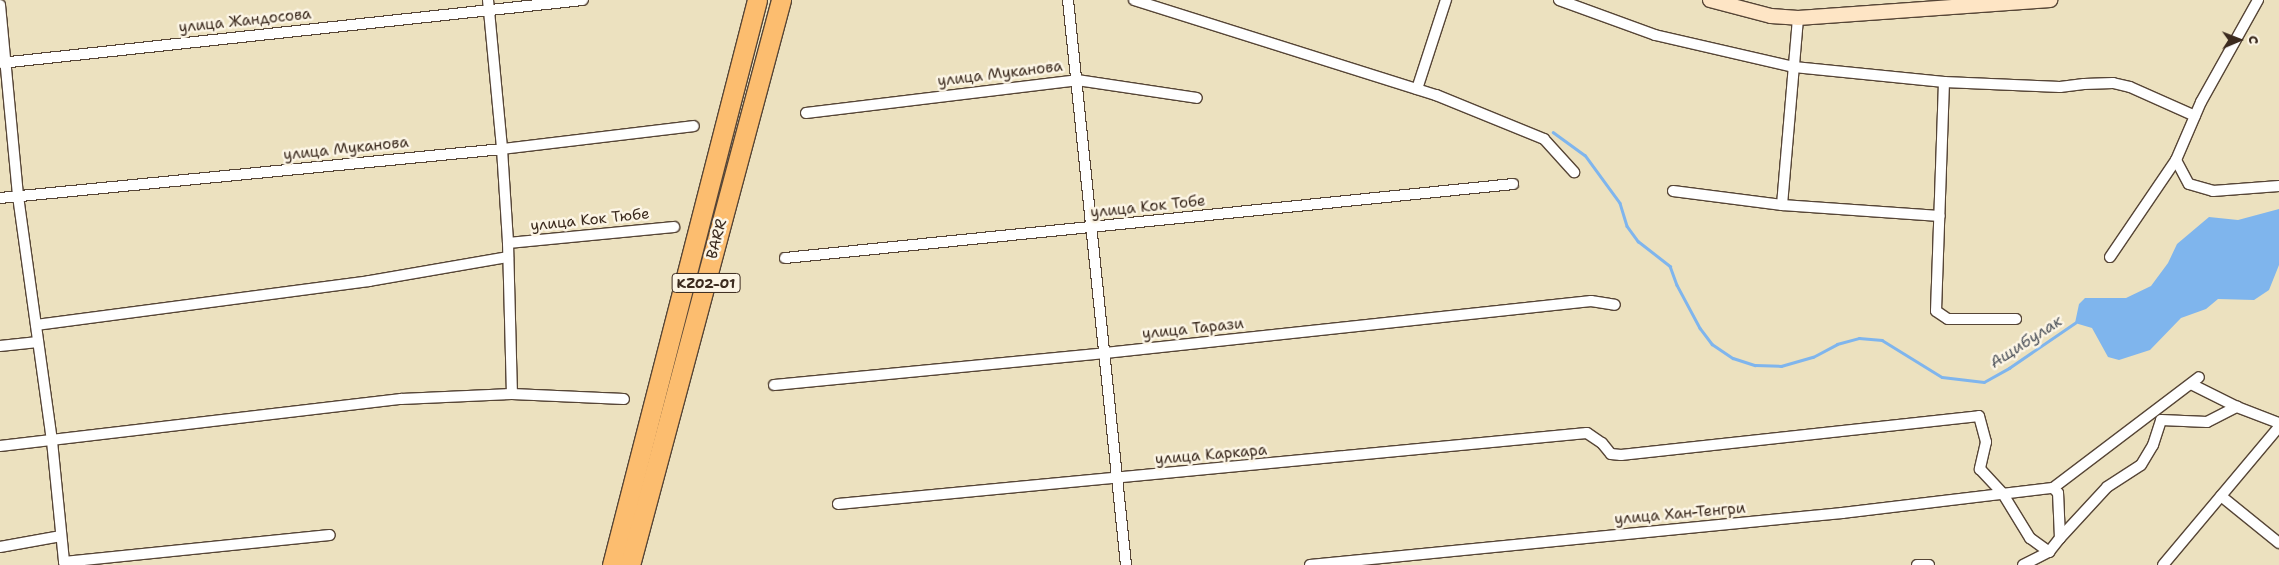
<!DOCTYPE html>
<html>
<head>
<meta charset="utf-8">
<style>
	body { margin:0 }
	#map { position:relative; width:2279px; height:565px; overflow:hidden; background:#ece1bf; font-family:"Shantell Sans",sans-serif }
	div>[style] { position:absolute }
	.water>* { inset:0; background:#7fb5ed }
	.stream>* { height:2.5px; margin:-1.25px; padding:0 1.25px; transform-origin:1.25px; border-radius:1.25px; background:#7fb5ed }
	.roads { filter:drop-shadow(1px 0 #564536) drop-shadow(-1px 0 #564536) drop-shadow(0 1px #564536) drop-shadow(0 -1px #564536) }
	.street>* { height:10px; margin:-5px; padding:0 5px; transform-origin:5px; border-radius:5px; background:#fff }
	.secondary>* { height:14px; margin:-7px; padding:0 7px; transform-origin:7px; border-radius:7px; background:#fee5c5 }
	.highway>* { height:19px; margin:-9.5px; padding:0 9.5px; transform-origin:9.5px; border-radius:9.5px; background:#fcbd6f }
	span { translate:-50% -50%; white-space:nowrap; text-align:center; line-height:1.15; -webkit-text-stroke:5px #fcf5e5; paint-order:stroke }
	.shield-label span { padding:1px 4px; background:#fcf5e5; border:1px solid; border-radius:4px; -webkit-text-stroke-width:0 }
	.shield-label { font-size:14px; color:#3b2a1e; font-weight:700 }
	.street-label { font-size:15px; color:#3b2a1e }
	.water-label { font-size:16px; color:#4f545c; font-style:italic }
	.north { position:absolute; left:2214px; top:15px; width:50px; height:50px; -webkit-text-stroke:4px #fcf5e5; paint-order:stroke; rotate:89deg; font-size:14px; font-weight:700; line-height:20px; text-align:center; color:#3b2a1e }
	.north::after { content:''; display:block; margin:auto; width:18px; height:22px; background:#3b2a1e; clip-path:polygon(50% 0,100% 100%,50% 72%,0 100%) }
</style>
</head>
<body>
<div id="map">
	<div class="water">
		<i style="clip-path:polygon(2279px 209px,2279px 265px,2269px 290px,2254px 300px,2218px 299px,2206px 309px,2181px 318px,2150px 350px,2119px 360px,2108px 357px,2092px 328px,2075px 323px,2079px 304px,2085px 298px,2126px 298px,2151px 286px,2168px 263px,2177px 244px,2209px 217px,2238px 220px)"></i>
	</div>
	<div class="stream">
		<i style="left:1553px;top:132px;width:39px;rotate:36deg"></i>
		<i style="left:1585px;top:155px;width:59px;rotate:53.9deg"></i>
		<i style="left:1620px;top:203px;width:24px;rotate:73deg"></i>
		<i style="left:1627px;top:226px;width:19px;rotate:54deg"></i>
		<i style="left:1638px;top:241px;width:41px;rotate:38deg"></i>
		<i style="left:1670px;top:266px;width:20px;rotate:70deg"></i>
		<i style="left:1677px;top:285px;width:49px;rotate:61.9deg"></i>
		<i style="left:1700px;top:328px;width:20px;rotate:53deg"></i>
		<i style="left:1712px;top:344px;width:25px;rotate:34deg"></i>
		<i style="left:1733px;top:358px;width:23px;rotate:18deg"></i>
		<i style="left:1755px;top:365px;width:26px;rotate:2deg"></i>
		<i style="left:1781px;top:366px;width:33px;rotate:-16deg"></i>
		<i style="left:1813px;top:357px;width:27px;rotate:-28deg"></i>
		<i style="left:1837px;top:344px;width:23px;rotate:-15deg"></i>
		<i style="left:1859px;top:338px;width:23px;rotate:5deg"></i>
		<i style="left:1882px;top:340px;width:70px;rotate:31.7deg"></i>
		<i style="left:1942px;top:377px;width:42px;rotate:6.8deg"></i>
		<i style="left:1984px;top:382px;width:29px;rotate:-29deg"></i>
		<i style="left:2009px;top:368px;width:80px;rotate:-34.3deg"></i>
	</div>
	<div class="roads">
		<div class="street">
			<i style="left:488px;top:0;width:150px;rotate:84.6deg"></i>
			<i style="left:502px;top:149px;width:94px;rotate:86.3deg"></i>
			<i style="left:508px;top:243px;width:151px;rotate:88.5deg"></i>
			<i style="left:1068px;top:0;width:568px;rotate:84.14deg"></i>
			<i style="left:1134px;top:0;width:317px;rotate:17.5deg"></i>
			<i style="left:1436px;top:95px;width:117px;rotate:22.2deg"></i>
			<i style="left:1544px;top:139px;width:45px;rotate:47.7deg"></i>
			<i style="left:1559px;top:0;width:102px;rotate:20deg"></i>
			<i style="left:1655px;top:35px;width:143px;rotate:13deg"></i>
			<i style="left:1794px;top:67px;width:151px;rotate:5.7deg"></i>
			<i style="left:1944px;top:82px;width:116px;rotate:2.5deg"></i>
			<i style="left:2060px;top:87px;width:24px;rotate:-7deg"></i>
			<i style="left:2084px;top:84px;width:29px;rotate:-2deg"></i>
			<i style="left:2113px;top:83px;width:17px;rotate:13deg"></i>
			<i style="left:2130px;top:87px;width:71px;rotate:24deg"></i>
			<i style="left:0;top:5px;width:192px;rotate:84.6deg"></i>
			<i style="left:18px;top:196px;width:247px;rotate:82.1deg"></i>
			<i style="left:52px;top:441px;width:122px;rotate:84.3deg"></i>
			<i style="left:64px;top:562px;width:267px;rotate:-5.8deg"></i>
			<i style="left:1px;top:63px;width:585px;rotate:-6.18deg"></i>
			<i style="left:1944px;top:82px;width:229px;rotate:92deg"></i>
			<i style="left:1936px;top:311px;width:14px;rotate:34deg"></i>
			<i style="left:1948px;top:319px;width:68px"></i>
			<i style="left:1417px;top:89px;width:94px;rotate:-72deg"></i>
			<i style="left:806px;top:113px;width:273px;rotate:-6.9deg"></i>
			<i style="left:1077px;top:80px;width:121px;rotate:8.5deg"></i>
			<i style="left:2176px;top:160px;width:27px;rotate:62deg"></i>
			<i style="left:2189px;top:184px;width:25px;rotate:16deg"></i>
			<i style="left:2213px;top:191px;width:66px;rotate:-4.3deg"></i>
			<i style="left:1673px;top:191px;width:110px;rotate:7.3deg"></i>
			<i style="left:1782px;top:205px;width:158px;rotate:4deg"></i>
			<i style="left:0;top:198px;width:504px;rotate:-5.57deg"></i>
			<i style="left:502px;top:149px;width:193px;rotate:-6.8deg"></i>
			<i style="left:1782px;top:205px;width:188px;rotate:-85.1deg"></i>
			<i style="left:508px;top:243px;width:167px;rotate:-5.5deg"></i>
			<i style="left:2110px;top:257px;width:117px;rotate:-55.8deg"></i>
			<i style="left:2176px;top:160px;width:63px;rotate:-66.7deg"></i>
			<i style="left:2201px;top:102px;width:117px;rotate:-60.8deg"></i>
			<i style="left:785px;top:258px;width:732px;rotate:-5.8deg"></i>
			<i style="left:36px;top:325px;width:336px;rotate:-7.5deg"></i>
			<i style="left:369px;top:281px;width:141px;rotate:-9.8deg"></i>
			<i style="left:0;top:346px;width:38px;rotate:-6deg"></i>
			<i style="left:2191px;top:384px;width:51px;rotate:26.6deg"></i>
			<i style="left:774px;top:385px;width:333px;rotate:-5.5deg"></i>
			<i style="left:1105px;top:353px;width:489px;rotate:-6.1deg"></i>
			<i style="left:1591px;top:301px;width:24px;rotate:9deg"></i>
			<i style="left:0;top:446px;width:404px;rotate:-6.7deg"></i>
			<i style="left:401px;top:399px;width:111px;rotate:-2.6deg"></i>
			<i style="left:512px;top:394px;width:112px;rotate:2.6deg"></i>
			<i style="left:2053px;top:488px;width:183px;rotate:-37.2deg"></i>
			<i style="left:2221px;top:496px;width:75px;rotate:39deg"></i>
			<i style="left:838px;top:504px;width:752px;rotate:-5.42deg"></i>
			<i style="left:1587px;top:433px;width:18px;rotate:34deg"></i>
			<i style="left:1602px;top:443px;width:14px;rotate:51deg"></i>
			<i style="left:1611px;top:454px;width:10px;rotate:6deg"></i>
			<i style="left:1621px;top:455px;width:360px;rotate:-6.2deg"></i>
			<i style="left:1979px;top:416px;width:27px;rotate:75deg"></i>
			<i style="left:1986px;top:442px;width:28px;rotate:103deg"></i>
			<i style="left:1980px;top:469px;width:34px;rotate:47deg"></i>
			<i style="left:2003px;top:494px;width:52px;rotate:58.5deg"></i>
			<i style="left:2030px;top:538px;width:24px;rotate:36deg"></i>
			<i style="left:2060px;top:538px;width:69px;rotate:-47.3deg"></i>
			<i style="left:2107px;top:487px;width:40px;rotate:-32.9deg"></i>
			<i style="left:2141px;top:465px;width:23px;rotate:-59deg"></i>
			<i style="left:2153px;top:445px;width:26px;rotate:-72deg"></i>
			<i style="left:2161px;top:420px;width:46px;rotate:2.5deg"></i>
			<i style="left:2207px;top:422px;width:34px;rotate:-27deg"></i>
			<i style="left:2237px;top:407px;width:45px;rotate:20.9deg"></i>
			<i style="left:0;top:547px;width:62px;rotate:-10.2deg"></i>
			<i style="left:1310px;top:565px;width:535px;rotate:-5.58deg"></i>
			<i style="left:1842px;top:513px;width:212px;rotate:-6.8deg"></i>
			<i style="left:1917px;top:565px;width:12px"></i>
			<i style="left:2023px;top:565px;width:29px;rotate:-27deg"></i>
			<i style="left:2049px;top:552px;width:18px;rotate:-52deg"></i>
			<i style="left:2060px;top:538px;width:45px;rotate:-92.5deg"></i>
			<i style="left:2058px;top:493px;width:7px;rotate:-135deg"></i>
			<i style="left:2163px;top:565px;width:180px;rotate:-50deg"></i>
		</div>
		<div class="secondary">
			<i style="left:1710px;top:0;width:63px;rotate:14.7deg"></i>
			<i style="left:1771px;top:16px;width:27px;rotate:4deg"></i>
			<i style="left:1798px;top:18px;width:253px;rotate:-4.1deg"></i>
		</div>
		<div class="highway">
			<i style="left:612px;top:565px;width:583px;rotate:-75.61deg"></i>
			<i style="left:630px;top:565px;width:585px;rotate:-75.04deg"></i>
		</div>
	</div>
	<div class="shield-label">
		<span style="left:706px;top:283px">KZ02-01</span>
	</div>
	<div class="street-label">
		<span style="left:245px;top:21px;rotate:-6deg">улица Жандосова</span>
		<span style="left:1000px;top:74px;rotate:-7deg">улица Муканова</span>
		<span style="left:346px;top:149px;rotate:-6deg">улица Муканова</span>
		<span style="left:1148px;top:207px;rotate:-6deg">улица Кок Тобе</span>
		<span style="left:590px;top:220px;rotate:-6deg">улица Кок Тюбе</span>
		<span style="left:717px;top:239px;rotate:-75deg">BARR</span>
		<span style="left:1193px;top:329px;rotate:-6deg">улица Тарази</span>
		<span style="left:1211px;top:455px;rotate:-5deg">улица Каркара</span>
		<span style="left:1680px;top:514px;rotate:-5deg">улица Хан-Тенгри</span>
	</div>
	<div class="water-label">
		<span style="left:2026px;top:342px;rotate:-33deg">Ащибулак</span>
	</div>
	<div class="north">С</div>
</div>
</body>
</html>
